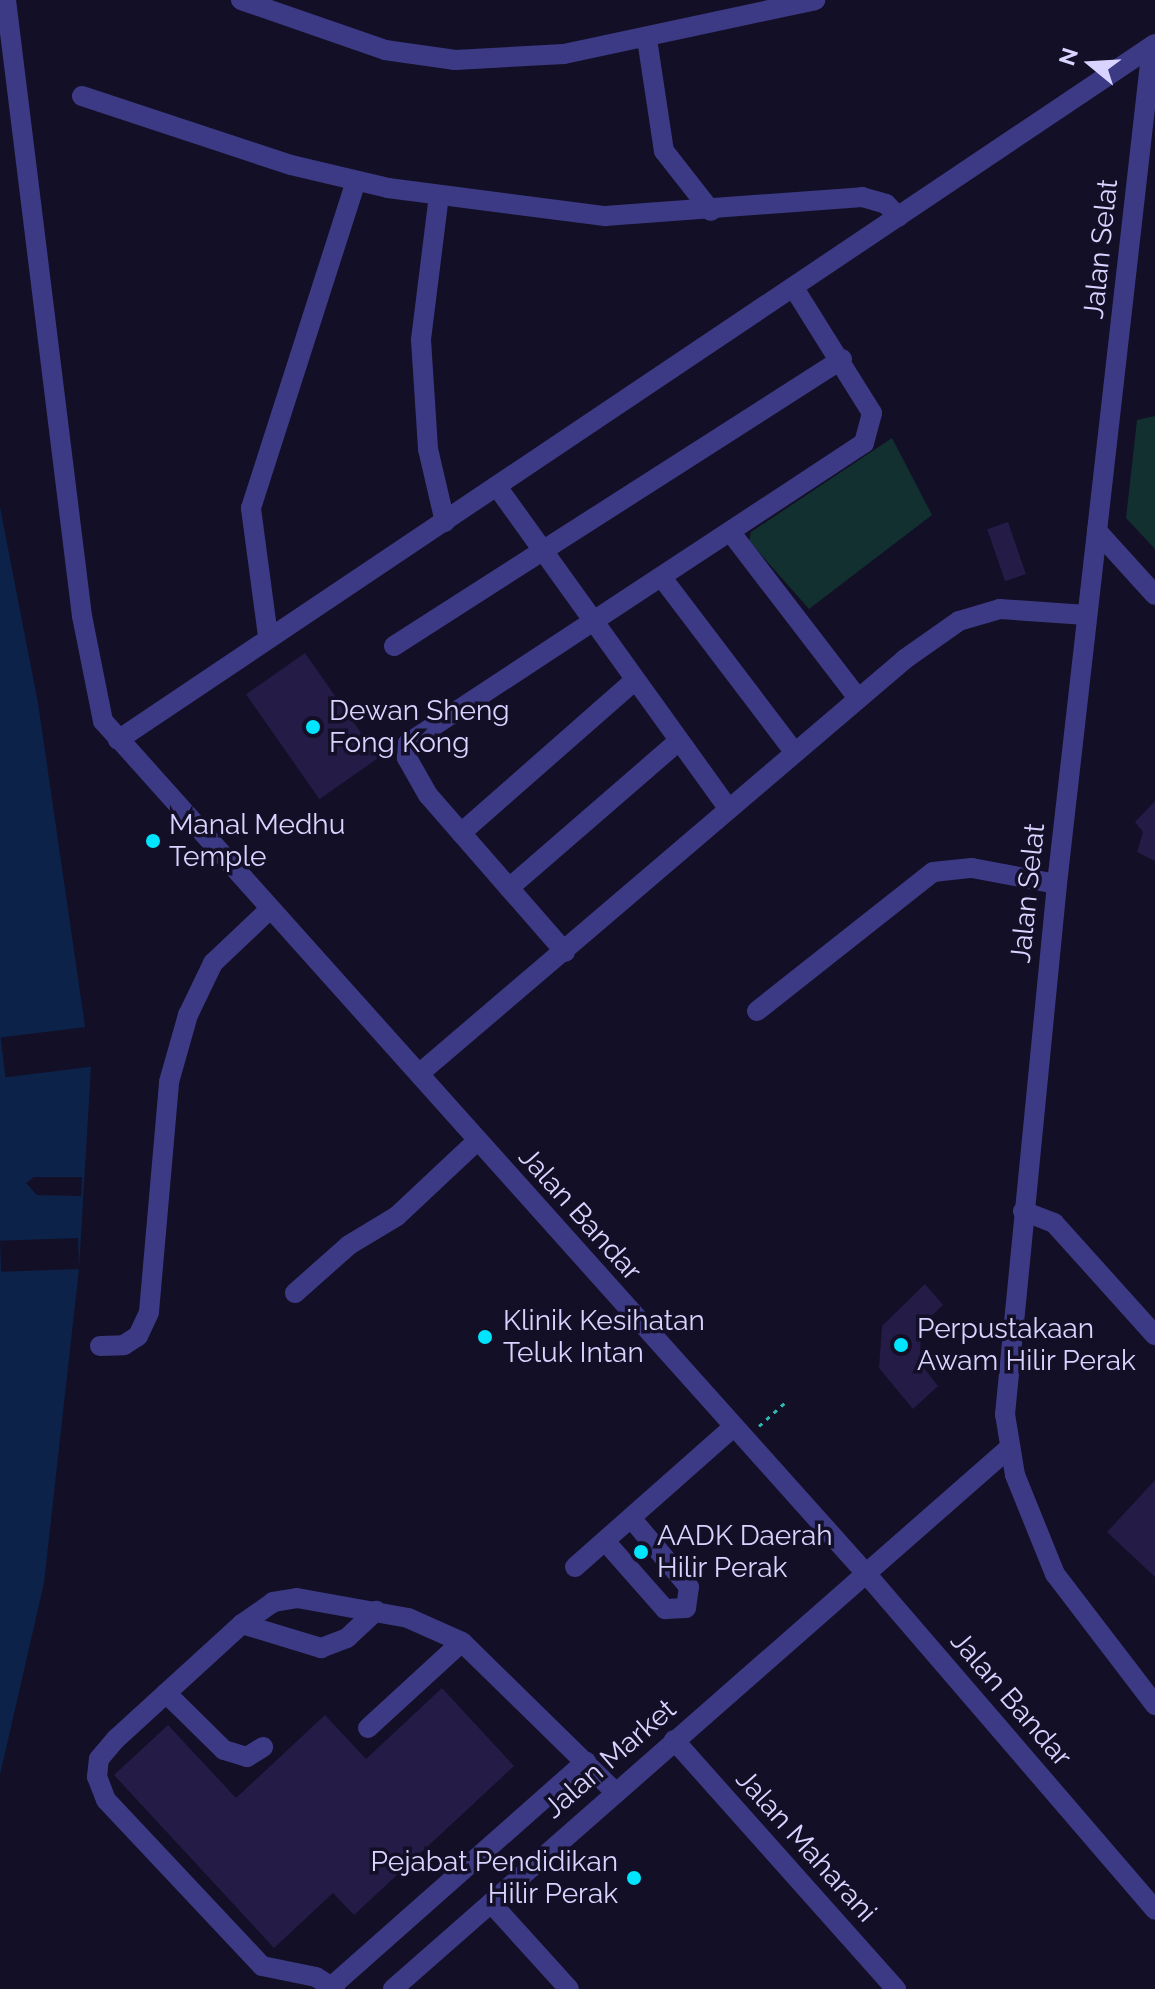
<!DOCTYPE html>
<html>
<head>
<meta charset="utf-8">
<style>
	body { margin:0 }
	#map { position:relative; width:1155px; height:1989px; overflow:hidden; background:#130f26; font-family:Raleway,sans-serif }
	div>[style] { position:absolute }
	.green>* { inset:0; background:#12302f }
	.water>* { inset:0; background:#0c2248 }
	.pier>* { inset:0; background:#130f26; transform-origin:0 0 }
	.building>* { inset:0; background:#241b47; transform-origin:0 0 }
	.path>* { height:3px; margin-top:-1.5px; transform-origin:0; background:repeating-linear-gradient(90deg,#2fb8b0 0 4px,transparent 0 10px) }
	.minor>* { height:20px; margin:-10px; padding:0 10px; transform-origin:10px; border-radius:10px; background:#3d3a85 }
	.dots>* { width:22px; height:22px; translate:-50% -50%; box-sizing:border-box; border:4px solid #130f26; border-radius:50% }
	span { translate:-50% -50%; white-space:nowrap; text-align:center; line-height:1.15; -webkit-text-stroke:7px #130f26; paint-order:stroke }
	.street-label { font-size:28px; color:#d9d4ff }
	.poi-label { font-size:28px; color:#d9d4ff }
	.left { translate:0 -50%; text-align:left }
	.right { translate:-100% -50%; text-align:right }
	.north { position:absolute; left:1051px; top:24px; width:80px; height:80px; -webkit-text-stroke:6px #130f26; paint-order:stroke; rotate:288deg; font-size:22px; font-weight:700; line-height:32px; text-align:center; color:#d9d4ff }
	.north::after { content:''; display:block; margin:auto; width:28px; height:36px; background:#d9d4ff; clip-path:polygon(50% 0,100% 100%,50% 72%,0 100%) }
</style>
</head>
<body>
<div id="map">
	<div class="green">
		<i style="clip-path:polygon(1155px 416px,1155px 549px,1126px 518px,1137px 420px)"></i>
		<i style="clip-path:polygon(892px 438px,932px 515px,809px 609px,749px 541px,751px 532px)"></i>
	</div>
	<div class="water">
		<i style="clip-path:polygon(0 507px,38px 703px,91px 1067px,79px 1269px,44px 1583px,0 1775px)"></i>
	</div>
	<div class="pier">
		<i style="left:86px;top:1027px;width:40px;height:86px;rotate:83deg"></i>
		<i style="clip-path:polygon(34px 1177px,82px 1177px,81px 1196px,37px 1195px,26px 1183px)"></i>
		<i style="left:78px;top:1238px;width:31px;height:78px;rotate:88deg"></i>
	</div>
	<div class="building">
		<i style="left:1008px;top:522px;width:55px;height:22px;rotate:71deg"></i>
		<i style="left:305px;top:653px;width:128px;height:72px;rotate:55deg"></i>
		<i style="clip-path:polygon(1155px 801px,1155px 861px,1137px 852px,1143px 832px,1135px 822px)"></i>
		<i style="clip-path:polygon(925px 1284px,943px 1305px,921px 1326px,920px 1363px,938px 1386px,913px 1409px,879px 1368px,882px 1326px)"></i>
		<i style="clip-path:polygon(1155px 1480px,1155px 1577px,1107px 1532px)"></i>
		<i style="clip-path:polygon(442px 1688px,514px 1766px,354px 1915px,333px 1893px,274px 1948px,114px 1775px,168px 1725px,236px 1798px,325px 1715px,366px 1759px)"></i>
	</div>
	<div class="path">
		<i style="left:759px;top:1426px;width:39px;rotate:-42deg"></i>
	</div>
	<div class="minor">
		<i style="left:6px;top:0;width:621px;rotate:82.97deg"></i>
		<i style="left:82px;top:616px;width:107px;rotate:78.7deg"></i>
		<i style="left:103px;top:721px;width:1139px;rotate:48.17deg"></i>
		<i style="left:863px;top:1570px;width:448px;rotate:49.3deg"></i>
		<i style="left:241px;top:0;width:152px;rotate:19.1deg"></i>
		<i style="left:385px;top:50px;width:71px;rotate:8.1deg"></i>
		<i style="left:455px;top:60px;width:109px;rotate:-3.2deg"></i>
		<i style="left:564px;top:54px;width:257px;rotate:-12.1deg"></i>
		<i style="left:647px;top:39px;width:113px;rotate:81.4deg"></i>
		<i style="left:664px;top:151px;width:76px;rotate:51.9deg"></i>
		<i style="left:1152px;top:46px;width:843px;rotate:96.47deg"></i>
		<i style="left:1057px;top:884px;width:533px;rotate:95.6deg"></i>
		<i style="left:1005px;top:1414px;width:62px;rotate:80.7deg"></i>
		<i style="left:1015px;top:1475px;width:107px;rotate:68deg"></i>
		<i style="left:1055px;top:1574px;width:165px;rotate:52.6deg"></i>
		<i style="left:82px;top:96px;width:220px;rotate:18.3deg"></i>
		<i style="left:291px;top:165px;width:100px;rotate:13.3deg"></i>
		<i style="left:388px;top:188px;width:219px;rotate:7.4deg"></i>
		<i style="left:605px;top:216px;width:258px;rotate:-4.2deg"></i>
		<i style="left:862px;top:197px;width:25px;rotate:16deg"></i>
		<i style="left:886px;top:204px;width:18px;rotate:45deg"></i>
		<i style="left:439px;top:195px;width:146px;rotate:97.1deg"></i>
		<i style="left:421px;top:340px;width:109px;rotate:86.3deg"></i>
		<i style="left:428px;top:449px;width:75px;rotate:76.9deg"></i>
		<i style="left:498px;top:488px;width:395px;rotate:54.3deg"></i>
		<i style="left:1097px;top:531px;width:86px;rotate:47.8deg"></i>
		<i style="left:732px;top:534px;width:207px;rotate:52.5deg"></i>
		<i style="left:663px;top:579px;width:215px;rotate:52.8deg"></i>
		<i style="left:268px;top:636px;width:129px;rotate:-97.6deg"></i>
		<i style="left:251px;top:508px;width:343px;rotate:-72.2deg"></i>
		<i style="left:394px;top:646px;width:532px;rotate:-32.64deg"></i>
		<i style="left:118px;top:740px;width:1249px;rotate:-33.87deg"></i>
		<i style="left:461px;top:833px;width:232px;rotate:-41.3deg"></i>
		<i style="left:509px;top:888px;width:225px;rotate:-40.9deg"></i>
		<i style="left:565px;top:952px;width:208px;rotate:-131.1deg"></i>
		<i style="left:428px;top:795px;width:43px;rotate:-119.6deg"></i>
		<i style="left:407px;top:758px;width:15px;rotate:-86deg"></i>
		<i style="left:408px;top:743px;width:546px;rotate:-33.34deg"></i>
		<i style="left:864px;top:443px;width:31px;rotate:-75deg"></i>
		<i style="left:872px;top:413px;width:147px;rotate:-122deg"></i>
		<i style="left:757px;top:1011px;width:224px;rotate:-38.3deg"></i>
		<i style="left:933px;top:872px;width:39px;rotate:-6deg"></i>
		<i style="left:972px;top:868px;width:86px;rotate:10.7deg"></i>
		<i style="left:420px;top:1073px;width:638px;rotate:-40.48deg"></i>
		<i style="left:905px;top:659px;width:66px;rotate:-35.1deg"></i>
		<i style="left:959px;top:621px;width:43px;rotate:-16.3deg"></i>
		<i style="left:1000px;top:609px;width:86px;rotate:4deg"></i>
		<i style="left:1023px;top:1211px;width:33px;rotate:21deg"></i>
		<i style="left:1054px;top:1223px;width:151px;rotate:48deg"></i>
		<i style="left:295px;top:1293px;width:72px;rotate:-41.6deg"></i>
		<i style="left:349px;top:1245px;width:56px;rotate:-31.1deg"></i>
		<i style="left:397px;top:1216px;width:110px;rotate:-43.2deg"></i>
		<i style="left:100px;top:1346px;width:24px;rotate:-2deg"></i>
		<i style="left:124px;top:1345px;width:17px;rotate:-33deg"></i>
		<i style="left:138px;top:1336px;width:26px;rotate:-65deg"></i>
		<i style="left:149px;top:1312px;width:231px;rotate:-85deg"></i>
		<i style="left:169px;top:1082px;width:70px;rotate:-74.2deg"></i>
		<i style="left:188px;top:1015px;width:58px;rotate:-64.3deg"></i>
		<i style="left:213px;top:963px;width:79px;rotate:-43.5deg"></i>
		<i style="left:605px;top:1541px;width:91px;rotate:48.6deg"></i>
		<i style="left:665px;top:1609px;width:21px;rotate:-3deg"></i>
		<i style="left:686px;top:1608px;width:21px;rotate:-82deg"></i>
		<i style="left:689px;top:1587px;width:90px;rotate:-130deg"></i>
		<i style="left:575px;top:1567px;width:211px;rotate:-41.5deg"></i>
		<i style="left:242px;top:1624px;width:83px;rotate:16.9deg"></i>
		<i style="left:321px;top:1648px;width:28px;rotate:-21deg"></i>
		<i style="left:347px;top:1638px;width:40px;rotate:-43deg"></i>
		<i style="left:166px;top:1693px;width:81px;rotate:44.5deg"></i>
		<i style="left:224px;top:1750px;width:24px;rotate:17deg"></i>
		<i style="left:247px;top:1757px;width:19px;rotate:-32deg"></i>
		<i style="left:368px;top:1728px;width:127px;rotate:-42.5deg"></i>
		<i style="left:674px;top:1740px;width:334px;rotate:48.3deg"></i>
		<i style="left:491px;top:1903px;width:116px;rotate:47.8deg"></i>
		<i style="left:332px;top:1986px;width:339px;rotate:-41.5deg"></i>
		<i style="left:335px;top:1989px;width:22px;rotate:-148deg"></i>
		<i style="left:316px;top:1977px;width:55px;rotate:-168.5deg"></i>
		<i style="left:262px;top:1966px;width:228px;rotate:-133.2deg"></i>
		<i style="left:106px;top:1800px;width:25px;rotate:-111deg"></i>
		<i style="left:97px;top:1777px;width:18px;rotate:-84deg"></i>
		<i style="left:99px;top:1759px;width:26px;rotate:-50deg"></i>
		<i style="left:116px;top:1739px;width:171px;rotate:-42.4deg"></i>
		<i style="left:242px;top:1624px;width:38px;rotate:-35deg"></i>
		<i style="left:273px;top:1602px;width:24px;rotate:-9deg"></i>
		<i style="left:297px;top:1598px;width:113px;rotate:10.2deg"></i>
		<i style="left:408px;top:1618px;width:59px;rotate:24deg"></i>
		<i style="left:462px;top:1642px;width:213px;rotate:44.4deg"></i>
		<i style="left:393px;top:1989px;width:820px;rotate:-41.29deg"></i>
	</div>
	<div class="dots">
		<i style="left:313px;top:727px;background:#00e5ff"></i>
		<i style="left:153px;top:841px;background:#00e5ff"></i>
		<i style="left:485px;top:1337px;background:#00e5ff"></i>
		<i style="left:901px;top:1345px;background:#00e5ff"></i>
		<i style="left:641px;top:1552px;background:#00e5ff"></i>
		<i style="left:634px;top:1878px;background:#00e5ff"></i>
	</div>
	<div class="street-label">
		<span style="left:1101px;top:249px;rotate:-84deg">Jalan Selat</span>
		<span style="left:1028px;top:893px;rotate:-84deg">Jalan Selat</span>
		<span style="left:580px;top:1214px;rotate:48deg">Jalan Bandar</span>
		<span style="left:1011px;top:1699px;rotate:49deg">Jalan Bandar</span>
		<span style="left:610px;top:1759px;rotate:-41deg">Jalan Market</span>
		<span style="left:806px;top:1846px;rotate:48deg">Jalan Maharani</span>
	</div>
	<div class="poi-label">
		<span class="left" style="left:329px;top:727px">Dewan Sheng<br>Fong Kong</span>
		<span class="left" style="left:169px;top:841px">Manal Medhu<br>Temple</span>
		<span class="left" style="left:503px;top:1337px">Klinik Kesihatan<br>Teluk Intan</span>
		<span class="left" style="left:917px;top:1345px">Perpustakaan<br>Awam Hilir Perak</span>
		<span class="left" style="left:657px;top:1552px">AADK Daerah<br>Hilir Perak</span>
		<span class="right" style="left:618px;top:1878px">Pejabat Pendidikan<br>Hilir Perak</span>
	</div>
	<div class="north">N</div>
</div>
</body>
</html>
